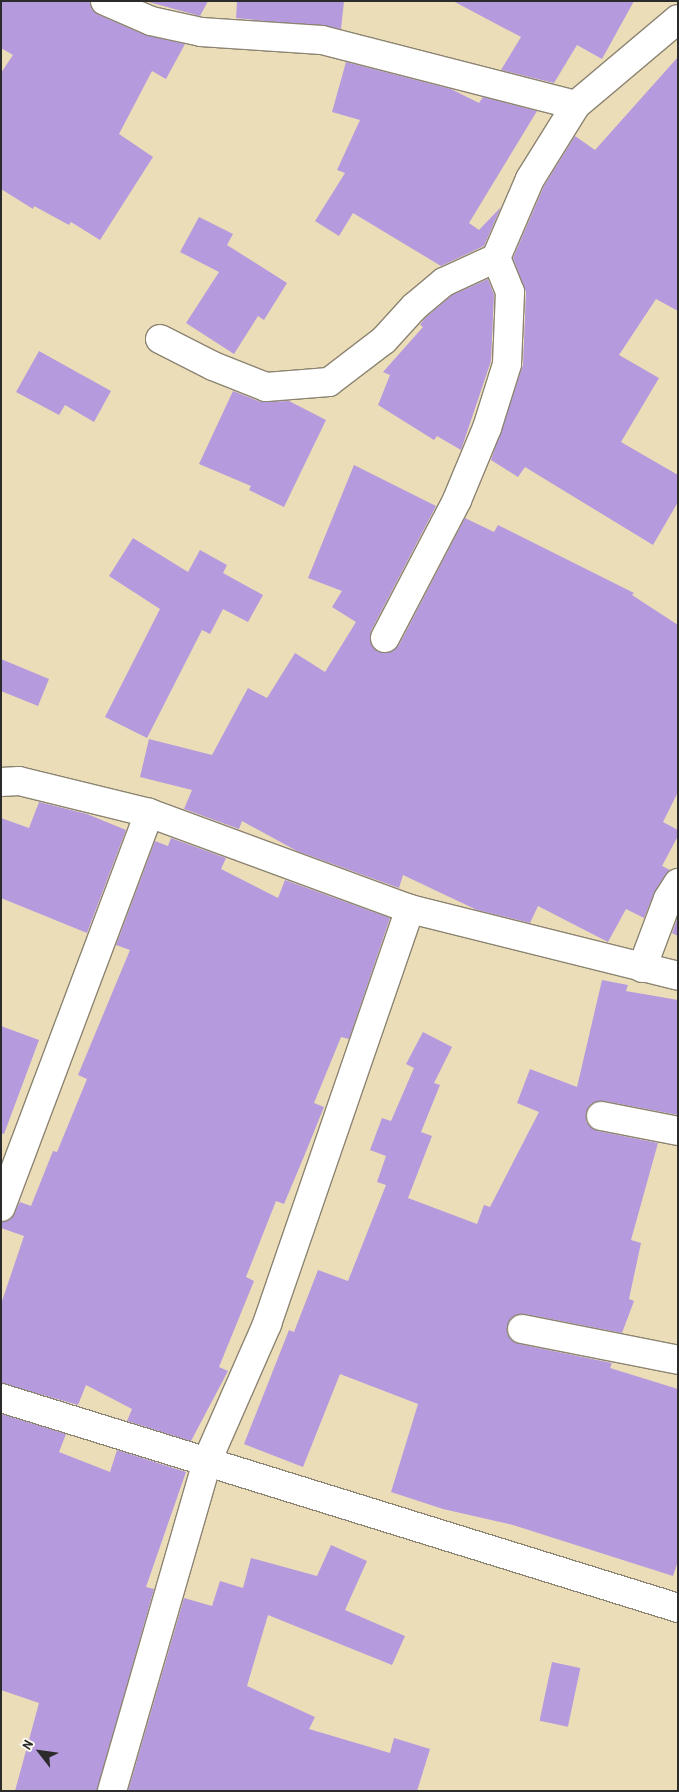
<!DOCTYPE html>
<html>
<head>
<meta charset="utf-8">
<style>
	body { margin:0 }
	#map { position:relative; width:679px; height:1792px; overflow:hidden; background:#ecddb9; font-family:"Patrick Hand",sans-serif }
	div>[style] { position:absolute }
	.building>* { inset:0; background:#b59add; transform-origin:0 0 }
	.roads { filter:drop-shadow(1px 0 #8c8472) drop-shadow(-1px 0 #8c8472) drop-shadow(0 1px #8c8472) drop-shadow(0 -1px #8c8472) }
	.street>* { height:28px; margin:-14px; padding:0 14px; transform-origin:14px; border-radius:14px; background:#fff }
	span { translate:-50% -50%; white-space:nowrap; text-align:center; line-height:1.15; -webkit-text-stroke:4px #fbf7ec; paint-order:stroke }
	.frame { position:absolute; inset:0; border:2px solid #2b2b2b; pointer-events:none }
	.north { position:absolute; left:15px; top:1727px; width:50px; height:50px; -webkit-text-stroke:4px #fbf7ec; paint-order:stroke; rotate:300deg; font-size:14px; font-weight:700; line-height:20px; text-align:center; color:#2b2b2b }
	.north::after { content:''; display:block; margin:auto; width:18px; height:22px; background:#2b2b2b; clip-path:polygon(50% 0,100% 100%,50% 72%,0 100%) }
</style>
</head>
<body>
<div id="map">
	<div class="building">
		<i style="clip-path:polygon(1px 1px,90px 1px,92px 10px,99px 15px,145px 35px,185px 44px,166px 79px,152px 71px,119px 134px,153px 157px,100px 240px,71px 222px,69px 225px,34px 206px,33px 209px,1px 189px,1px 73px,13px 55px,1px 48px)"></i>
		<i style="clip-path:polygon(145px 1px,208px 1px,200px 16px)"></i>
		<i style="clip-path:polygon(237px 1px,344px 1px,341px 29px,236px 18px)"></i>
		<i style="clip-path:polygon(453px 1px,634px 1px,602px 59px,577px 45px,554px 83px,501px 70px,521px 37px)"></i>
		<i style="clip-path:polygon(678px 57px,678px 311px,656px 299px,619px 355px,659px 378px,621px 442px,678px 475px,678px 502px,653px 545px,525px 467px,518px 477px,491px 460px,523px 365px,526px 292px,513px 258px,544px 186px,575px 136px,595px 150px)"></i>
		<i style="clip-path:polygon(346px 62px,451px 89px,479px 103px,483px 97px,537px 111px,469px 223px,479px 230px,501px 207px,484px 246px,441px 266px,353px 213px,339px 236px,315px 221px,345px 173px,337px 170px,360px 120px,332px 112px)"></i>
		<i style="clip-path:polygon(199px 217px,233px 234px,227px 245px,287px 283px,264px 320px,258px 316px,234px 354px,186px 323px,219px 272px,180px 252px)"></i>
		<i style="clip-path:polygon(488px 279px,494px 295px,491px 361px,461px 450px,437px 436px,434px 440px,378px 405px,390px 375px,383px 372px,423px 327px,420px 325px,425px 318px,452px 295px)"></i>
		<i style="clip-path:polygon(39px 351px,111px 391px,94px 422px,65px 405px,59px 415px,16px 392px)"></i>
		<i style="clip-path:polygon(233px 391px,261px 402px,289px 401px,326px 420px,284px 507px,249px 490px,251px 486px,199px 464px)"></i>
		<i style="clip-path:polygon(354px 465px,436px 506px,371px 631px,372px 646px,378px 652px,393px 651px,399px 645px,465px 518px,494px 532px,498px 525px,634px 593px,632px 595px,678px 625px,678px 792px,663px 822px,678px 830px,678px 836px,662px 866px,670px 870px,655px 891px,644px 918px,626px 909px,608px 942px,538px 906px,530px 923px,477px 910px,403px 875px,399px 888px,297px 851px,242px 821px,239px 829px,184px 809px,192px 790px,140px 777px,149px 739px,212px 755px,248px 688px,267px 698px,295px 653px,325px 672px,356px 622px,332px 607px,342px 591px,308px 578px)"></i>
		<i style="clip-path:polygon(133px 538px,188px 572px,200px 550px,227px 565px,223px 573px,263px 595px,248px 622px,223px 609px,210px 634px,202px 630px,147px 738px,105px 717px,160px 609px,109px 576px)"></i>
		<i style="clip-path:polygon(1px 659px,49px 679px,38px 706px,1px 691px)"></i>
		<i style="clip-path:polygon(39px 802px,87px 814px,126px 830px,87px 933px,1px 898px,1px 818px,29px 828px)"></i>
		<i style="clip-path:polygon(171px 838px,226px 858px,221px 869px,278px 898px,285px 880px,390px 918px,349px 1039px,341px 1037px,314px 1103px,324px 1107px,305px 1154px,284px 1204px,276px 1201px,246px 1277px,254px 1281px,219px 1367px,228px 1371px,191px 1441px,127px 1421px,132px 1409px,86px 1385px,78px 1405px,1px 1383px,1px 1304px,24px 1236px,1px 1228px,1px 1222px,11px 1219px,20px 1202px,31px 1206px,53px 1151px,57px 1152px,87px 1079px,78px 1075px,130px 950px,116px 945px,155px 841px,168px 846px)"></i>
		<i style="clip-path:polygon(678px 917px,678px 936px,672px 933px)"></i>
		<i style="clip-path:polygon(602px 980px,628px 985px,626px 991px,678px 1000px,678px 1115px,604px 1101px,590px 1105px,586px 1114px,586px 1122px,598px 1131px,658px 1143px,631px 1240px,641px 1243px,629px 1299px,634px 1301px,622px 1333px,525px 1314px,511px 1318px,507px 1334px,519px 1344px,612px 1363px,610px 1368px,678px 1389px,678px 1561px,673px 1576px,513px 1525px,443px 1509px,391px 1492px,418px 1404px,340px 1374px,303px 1467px,244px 1444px,289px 1330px,294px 1332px,318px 1270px,348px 1281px,386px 1185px,377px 1182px,386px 1156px,370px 1150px,382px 1118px,391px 1121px,414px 1068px,406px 1064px,423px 1032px,452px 1047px,434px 1083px,440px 1085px,421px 1132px,432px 1136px,408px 1198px,477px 1224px,484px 1205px,490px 1207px,539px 1112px,517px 1103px,530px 1069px,577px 1087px)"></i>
		<i style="clip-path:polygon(1px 1026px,39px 1040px,4px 1134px,1px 1133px)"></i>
		<i style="clip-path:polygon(1px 1414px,66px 1434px,59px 1452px,110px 1472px,117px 1450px,186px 1472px,146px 1587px,154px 1589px,97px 1791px,15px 1791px,39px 1703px,1px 1690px)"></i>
		<i style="clip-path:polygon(331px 1545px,367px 1561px,345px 1610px,405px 1636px,392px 1665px,268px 1615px,247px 1686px,315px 1717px,309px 1729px,390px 1753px,394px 1738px,430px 1749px,417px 1791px,128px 1791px,184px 1598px,212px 1606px,220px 1581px,243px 1588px,251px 1558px,317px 1576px)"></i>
		<i style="left:552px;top:1662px;width:29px;height:60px;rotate:12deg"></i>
	</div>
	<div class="roads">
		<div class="street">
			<i style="left:105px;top:1px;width:50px;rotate:23.5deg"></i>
			<i style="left:151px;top:21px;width:51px;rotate:12.4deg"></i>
			<i style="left:201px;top:32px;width:121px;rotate:3.8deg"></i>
			<i style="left:322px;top:40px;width:262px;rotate:14.4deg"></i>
			<i style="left:576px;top:105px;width:133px;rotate:-40.1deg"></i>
			<i style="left:160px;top:339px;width:59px;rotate:27deg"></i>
			<i style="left:213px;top:366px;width:57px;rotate:21.6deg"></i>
			<i style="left:266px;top:387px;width:63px;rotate:-4.5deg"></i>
			<i style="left:329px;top:382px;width:69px;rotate:-37.4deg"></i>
			<i style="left:384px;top:340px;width:45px;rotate:-47.7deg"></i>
			<i style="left:414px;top:307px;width:39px;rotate:-40deg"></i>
			<i style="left:444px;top:282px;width:57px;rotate:-24.8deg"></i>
			<i style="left:496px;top:258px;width:86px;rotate:-66.7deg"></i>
			<i style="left:530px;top:179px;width:87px;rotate:-58.1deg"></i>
			<i style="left:385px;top:638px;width:156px;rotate:-62.4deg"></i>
			<i style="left:457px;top:500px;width:78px;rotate:-67.4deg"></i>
			<i style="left:487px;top:428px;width:67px;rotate:-72.6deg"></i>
			<i style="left:507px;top:364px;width:72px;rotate:-87.6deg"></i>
			<i style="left:510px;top:292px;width:37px;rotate:-112deg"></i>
			<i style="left:1px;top:782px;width:18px;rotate:-3deg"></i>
			<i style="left:19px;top:781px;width:134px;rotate:13.8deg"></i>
			<i style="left:149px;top:813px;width:278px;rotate:20.2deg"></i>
			<i style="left:410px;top:909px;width:276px;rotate:14deg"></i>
			<i style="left:642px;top:968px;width:74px;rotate:-69.4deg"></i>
			<i style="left:668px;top:899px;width:19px;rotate:-58deg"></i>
			<i style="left:601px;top:1116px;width:78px;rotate:11deg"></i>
			<i style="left:1px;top:1207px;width:421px;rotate:-69.4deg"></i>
			<i style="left:522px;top:1329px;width:159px;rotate:11.2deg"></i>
			<i style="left:1px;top:1398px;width:709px;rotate:17.23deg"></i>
			<i style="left:112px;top:1791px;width:343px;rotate:-73.9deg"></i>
			<i style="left:207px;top:1461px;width:150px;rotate:-66.3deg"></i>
			<i style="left:267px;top:1324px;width:439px;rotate:-71deg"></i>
		</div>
	</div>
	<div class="frame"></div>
	<div class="north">N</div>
</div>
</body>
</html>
